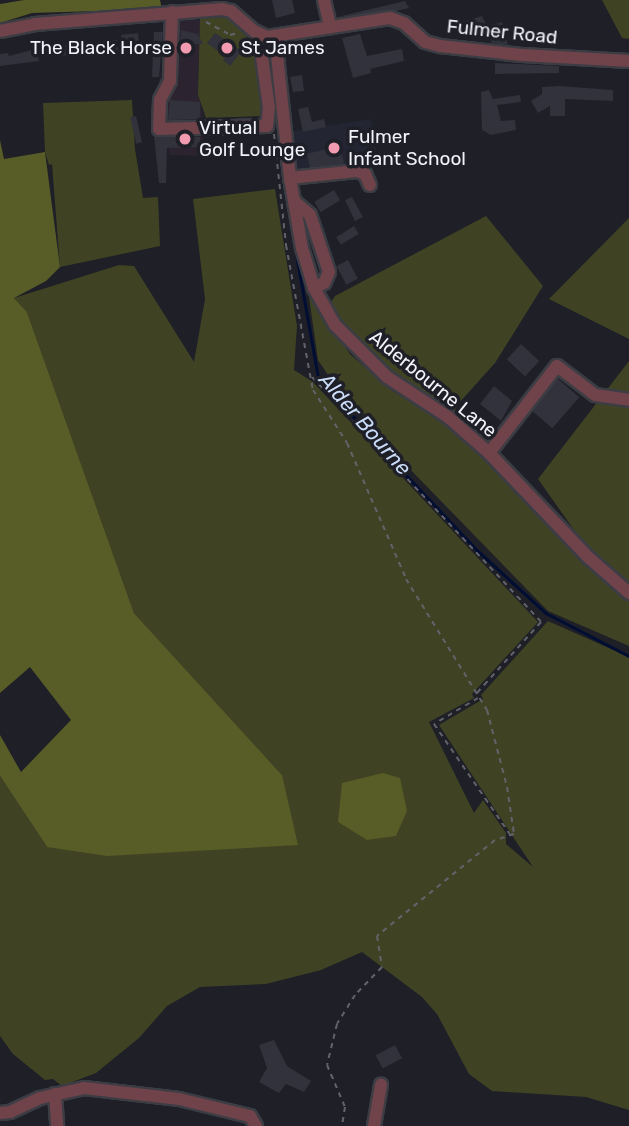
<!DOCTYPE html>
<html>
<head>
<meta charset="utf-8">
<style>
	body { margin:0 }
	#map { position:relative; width:629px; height:1126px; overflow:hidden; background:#1e1f27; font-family:Rubik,sans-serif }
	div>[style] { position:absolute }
	.commercial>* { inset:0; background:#2c2331 }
	.built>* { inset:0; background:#242533; transform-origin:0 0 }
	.green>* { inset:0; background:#3f4323 }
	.forest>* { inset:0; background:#585c26 }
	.stream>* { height:2.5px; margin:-1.25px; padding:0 1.25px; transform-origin:1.25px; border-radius:1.25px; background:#010e33 }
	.building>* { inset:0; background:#31323b; transform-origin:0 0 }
	.path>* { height:2px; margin-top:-1px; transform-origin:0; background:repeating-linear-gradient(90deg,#62636a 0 5px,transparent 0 10px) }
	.roads { filter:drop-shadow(2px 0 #3c3d44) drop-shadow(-2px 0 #3c3d44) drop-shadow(0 2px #3c3d44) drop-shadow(0 -2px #3c3d44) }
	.minor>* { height:12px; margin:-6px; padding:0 6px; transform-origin:6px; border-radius:6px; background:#6f4349 }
	.dots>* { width:19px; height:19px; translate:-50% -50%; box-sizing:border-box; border:4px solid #1e1f27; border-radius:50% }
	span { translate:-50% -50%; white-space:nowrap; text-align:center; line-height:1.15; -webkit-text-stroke:7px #1e1f27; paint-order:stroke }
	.street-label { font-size:19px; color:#f2f3f8 }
	.poi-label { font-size:19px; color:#f2f3f8 }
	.right { translate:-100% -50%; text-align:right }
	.left { translate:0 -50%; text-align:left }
	.water-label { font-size:21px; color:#cbdcf8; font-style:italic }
</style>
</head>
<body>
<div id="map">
	<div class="commercial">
		<i style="clip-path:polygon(167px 20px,200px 20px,198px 91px,203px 117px,202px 156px,170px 155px,156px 94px,166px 56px)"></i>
	</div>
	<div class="built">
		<i style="left:371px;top:119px;width:43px;height:82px;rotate:81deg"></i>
	</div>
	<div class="green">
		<i style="clip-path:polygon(602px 0,629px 0,629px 39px,622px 38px)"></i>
		<i style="clip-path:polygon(230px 17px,257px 49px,265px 116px,206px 118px,198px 95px,200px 18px)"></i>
		<i style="clip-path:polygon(132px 100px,135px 149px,143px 198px,158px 197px,160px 246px,60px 267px,52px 164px,49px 165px,45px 152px,43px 103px)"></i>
		<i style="clip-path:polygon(275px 189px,297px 326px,294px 370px,313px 382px,538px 622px,472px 694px,474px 698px,429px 722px,474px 813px,483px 800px,506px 833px,506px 844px,533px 867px,439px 725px,483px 699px,481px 695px,548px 621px,629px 657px,629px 1110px,586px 1097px,492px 1091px,469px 1074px,437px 1014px,422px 997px,362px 952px,321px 970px,266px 984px,200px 987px,167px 1006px,139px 1038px,96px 1073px,62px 1086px,53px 1079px,45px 1080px,13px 1054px,0 1036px,0 776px,47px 847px,282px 775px,134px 613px,27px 312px,14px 298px,119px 265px,134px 266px,194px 362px,205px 299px,193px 199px)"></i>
		<i style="clip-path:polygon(486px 216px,543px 286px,495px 363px,459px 403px,453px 414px,394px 374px,366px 350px,335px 315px,331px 302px,335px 296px)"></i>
		<i style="clip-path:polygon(629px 218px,629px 339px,549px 299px)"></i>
		<i style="clip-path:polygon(309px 297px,350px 354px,391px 390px,464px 436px,629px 594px,629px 646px,548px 611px,365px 423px,346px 402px,318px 360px)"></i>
		<i style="clip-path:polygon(629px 361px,629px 586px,579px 537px,538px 479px)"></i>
	</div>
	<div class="forest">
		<i style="clip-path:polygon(24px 0,160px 0,162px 9px,32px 13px,0 23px,0 4px)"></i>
		<i style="clip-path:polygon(0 140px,4px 159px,45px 152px,60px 267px,46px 281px,14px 298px,27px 312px,134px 613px,282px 775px,298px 845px,107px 856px,47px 847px,0 776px,0 735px,21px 772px,71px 720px,30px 667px,0 693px)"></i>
		<i style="clip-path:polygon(383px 773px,400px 778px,407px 811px,396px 836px,367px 840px,338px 822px,342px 783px)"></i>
	</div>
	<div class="stream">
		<i style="left:273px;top:78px;width:107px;rotate:84.1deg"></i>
		<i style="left:284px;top:184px;width:194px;rotate:79.9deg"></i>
		<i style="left:318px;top:375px;width:92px;rotate:49.4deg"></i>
		<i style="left:378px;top:445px;width:144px;rotate:46.7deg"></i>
		<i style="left:477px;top:550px;width:93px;rotate:42.4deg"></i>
		<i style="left:546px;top:613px;width:93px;rotate:27.4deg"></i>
	</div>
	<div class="building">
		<i style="clip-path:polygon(272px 0,292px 0,295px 13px,276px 18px)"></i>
		<i style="clip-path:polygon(405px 1px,409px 8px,396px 11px,337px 17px)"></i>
		<i style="clip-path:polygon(482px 16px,487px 26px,502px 22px,508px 45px,492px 43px,488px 31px,466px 37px,459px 23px)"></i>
		<i style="clip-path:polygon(181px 30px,198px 34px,203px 44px,191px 44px,192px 54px,180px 52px)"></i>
		<i style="clip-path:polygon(154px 32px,163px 32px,159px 77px,152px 77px)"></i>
		<i style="left:138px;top:33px;width:10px;height:17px;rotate:84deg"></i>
		<i style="clip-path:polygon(215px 33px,242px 51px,230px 66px,223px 60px,226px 57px,207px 43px)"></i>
		<i style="clip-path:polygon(360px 34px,367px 56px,402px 49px,404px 61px,370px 69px,371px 73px,353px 78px,342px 38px)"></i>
		<i style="left:117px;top:40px;width:10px;height:60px;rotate:84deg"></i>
		<i style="clip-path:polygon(55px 44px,57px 54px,38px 56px,39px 61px,0 66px,0 54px,8px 53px,9px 56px)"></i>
		<i style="clip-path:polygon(495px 63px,559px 66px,559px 73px,495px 74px)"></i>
		<i style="clip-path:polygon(302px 75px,304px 91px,293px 92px,290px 77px)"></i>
		<i style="clip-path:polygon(559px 86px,613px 90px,613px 101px,565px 99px,565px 116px,550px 116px,550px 106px,538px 113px,531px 101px,542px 94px,542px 87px)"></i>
		<i style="clip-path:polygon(489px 90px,493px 99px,520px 95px,521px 102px,497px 105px,501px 121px,515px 120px,516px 130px,491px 135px,482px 130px,481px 92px)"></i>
		<i style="clip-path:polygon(170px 100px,200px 102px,200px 119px,168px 120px)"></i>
		<i style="clip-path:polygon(308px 107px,312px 122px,324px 119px,326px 127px,303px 132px,298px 109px)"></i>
		<i style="left:136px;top:116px;width:27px;height:6px;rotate:77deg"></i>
		<i style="clip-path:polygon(154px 136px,200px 137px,200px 147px,167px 148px,166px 183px,159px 183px)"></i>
		<i style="left:340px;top:146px;width:18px;height:34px;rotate:77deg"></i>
		<i style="left:334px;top:190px;width:12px;height:23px;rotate:59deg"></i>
		<i style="clip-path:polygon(352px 197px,363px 217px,355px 221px,345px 200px)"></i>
		<i style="left:354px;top:226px;width:9px;height:21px;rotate:58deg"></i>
		<i style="left:348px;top:260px;width:21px;height:13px;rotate:62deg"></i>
		<i style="left:521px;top:344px;width:25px;height:21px;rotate:43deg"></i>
		<i style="left:558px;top:379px;width:28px;height:41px;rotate:41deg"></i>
		<i style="clip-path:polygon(494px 386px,512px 401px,501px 421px,480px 404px)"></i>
		<i style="clip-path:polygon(274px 1040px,287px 1066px,311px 1081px,304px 1092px,286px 1084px,279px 1093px,259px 1082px,267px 1068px,259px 1045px)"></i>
		<i style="left:395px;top:1045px;width:15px;height:22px;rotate:62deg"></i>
	</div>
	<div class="path">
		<i style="left:206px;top:22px;width:27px;rotate:28deg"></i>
		<i style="left:230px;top:35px;width:9px;rotate:-13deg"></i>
		<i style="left:274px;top:134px;width:112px;rotate:83.8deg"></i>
		<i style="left:286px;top:245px;width:147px;rotate:79.5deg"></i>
		<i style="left:313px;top:390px;width:63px;rotate:57.3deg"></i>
		<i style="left:347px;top:443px;width:148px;rotate:66.5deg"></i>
		<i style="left:406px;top:579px;width:154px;rotate:58.3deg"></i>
		<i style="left:487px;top:710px;width:80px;rotate:75.4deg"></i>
		<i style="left:507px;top:787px;width:48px;rotate:81.5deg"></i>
		<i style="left:514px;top:834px;width:20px;rotate:162deg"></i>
		<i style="left:495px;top:840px;width:152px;rotate:140.9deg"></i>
		<i style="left:377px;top:936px;width:31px;rotate:81deg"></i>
		<i style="left:382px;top:967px;width:39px;rotate:134deg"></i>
		<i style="left:355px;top:995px;width:34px;rotate:122deg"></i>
		<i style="left:337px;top:1024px;width:42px;rotate:103.7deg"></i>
		<i style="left:327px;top:1065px;width:46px;rotate:66.8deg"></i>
		<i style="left:345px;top:1107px;width:19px;rotate:99deg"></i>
		<i style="left:312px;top:377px;width:335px;rotate:46.9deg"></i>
		<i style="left:541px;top:622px;width:97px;rotate:132.1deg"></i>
		<i style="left:478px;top:698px;width:51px;rotate:149.4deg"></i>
		<i style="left:434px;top:724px;width:136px;rotate:55.5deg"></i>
	</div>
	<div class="roads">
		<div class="minor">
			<i style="left:324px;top:0;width:28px;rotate:77deg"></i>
			<i style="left:172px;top:12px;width:69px;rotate:91.7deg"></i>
			<i style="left:170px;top:81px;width:21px;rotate:118deg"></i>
			<i style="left:160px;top:100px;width:29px;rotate:92deg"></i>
			<i style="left:159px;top:129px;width:108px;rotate:-1.6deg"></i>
			<i style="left:267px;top:126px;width:18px;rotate:-84deg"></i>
			<i style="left:269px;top:108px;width:51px;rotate:-97.8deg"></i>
			<i style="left:0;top:31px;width:36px;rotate:-11deg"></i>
			<i style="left:35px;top:24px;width:188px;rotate:-4.6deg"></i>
			<i style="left:222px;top:9px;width:9px;rotate:13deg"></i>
			<i style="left:231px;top:11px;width:30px;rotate:41deg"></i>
			<i style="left:254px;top:31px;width:14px;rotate:25deg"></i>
			<i style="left:267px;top:37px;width:124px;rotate:-8.8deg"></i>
			<i style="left:390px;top:18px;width:15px;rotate:20deg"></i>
			<i style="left:404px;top:23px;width:28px;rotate:42deg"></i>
			<i style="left:425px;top:42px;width:16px;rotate:15deg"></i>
			<i style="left:440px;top:46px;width:82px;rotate:6.3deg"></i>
			<i style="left:522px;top:55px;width:107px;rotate:3.2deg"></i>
			<i style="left:275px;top:37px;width:142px;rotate:83.9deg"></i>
			<i style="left:290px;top:178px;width:71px;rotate:80.3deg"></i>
			<i style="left:302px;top:248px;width:42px;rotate:73.3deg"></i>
			<i style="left:314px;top:288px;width:43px;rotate:60.4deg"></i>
			<i style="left:335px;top:325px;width:74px;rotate:45deg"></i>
			<i style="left:387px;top:377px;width:73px;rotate:33.3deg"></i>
			<i style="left:448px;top:417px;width:55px;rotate:41.3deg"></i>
			<i style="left:489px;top:453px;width:144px;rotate:46.4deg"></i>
			<i style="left:588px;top:557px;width:55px;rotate:41.3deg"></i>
			<i style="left:290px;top:178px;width:67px;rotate:-6deg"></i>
			<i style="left:357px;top:171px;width:9px;rotate:21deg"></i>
			<i style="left:365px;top:174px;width:12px;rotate:66deg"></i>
			<i style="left:294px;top:201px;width:21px;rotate:41deg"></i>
			<i style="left:310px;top:215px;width:60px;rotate:71.6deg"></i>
			<i style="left:329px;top:272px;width:12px;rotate:114deg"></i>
			<i style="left:324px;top:283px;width:11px;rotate:153deg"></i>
			<i style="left:489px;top:453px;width:110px;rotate:-52deg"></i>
			<i style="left:557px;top:366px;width:48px;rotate:37.3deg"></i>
			<i style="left:595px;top:395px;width:34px;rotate:8deg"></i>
			<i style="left:55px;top:1094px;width:32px;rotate:86deg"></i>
			<i style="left:0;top:1113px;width:10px;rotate:-6deg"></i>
			<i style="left:10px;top:1112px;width:33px;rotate:-25deg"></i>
			<i style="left:40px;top:1098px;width:45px;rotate:-12.8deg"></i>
			<i style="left:84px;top:1088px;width:96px;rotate:6.6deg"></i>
			<i style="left:179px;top:1099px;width:73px;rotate:13.5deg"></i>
			<i style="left:250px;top:1116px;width:12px;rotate:59deg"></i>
			<i style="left:374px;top:1126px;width:42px;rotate:-80.3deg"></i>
		</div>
	</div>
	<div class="dots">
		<i style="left:186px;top:48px;background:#f29aaf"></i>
		<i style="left:227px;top:48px;background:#f29aaf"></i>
		<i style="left:185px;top:139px;background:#f29aaf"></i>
		<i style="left:334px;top:148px;background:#f29aaf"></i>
	</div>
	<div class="street-label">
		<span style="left:502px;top:32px;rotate:6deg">Fulmer Road</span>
		<span style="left:433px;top:384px;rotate:39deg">Alderbourne Lane</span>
	</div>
	<div class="poi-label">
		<span class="right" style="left:172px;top:48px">The Black Horse</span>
		<span class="left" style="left:241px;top:48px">St James</span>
		<span class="left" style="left:199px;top:139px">Virtual<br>Golf Lounge</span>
		<span class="left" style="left:348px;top:148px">Fulmer<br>Infant School</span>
	</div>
	<div class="water-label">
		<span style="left:365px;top:424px;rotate:49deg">Alder Bourne</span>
	</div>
</div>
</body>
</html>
